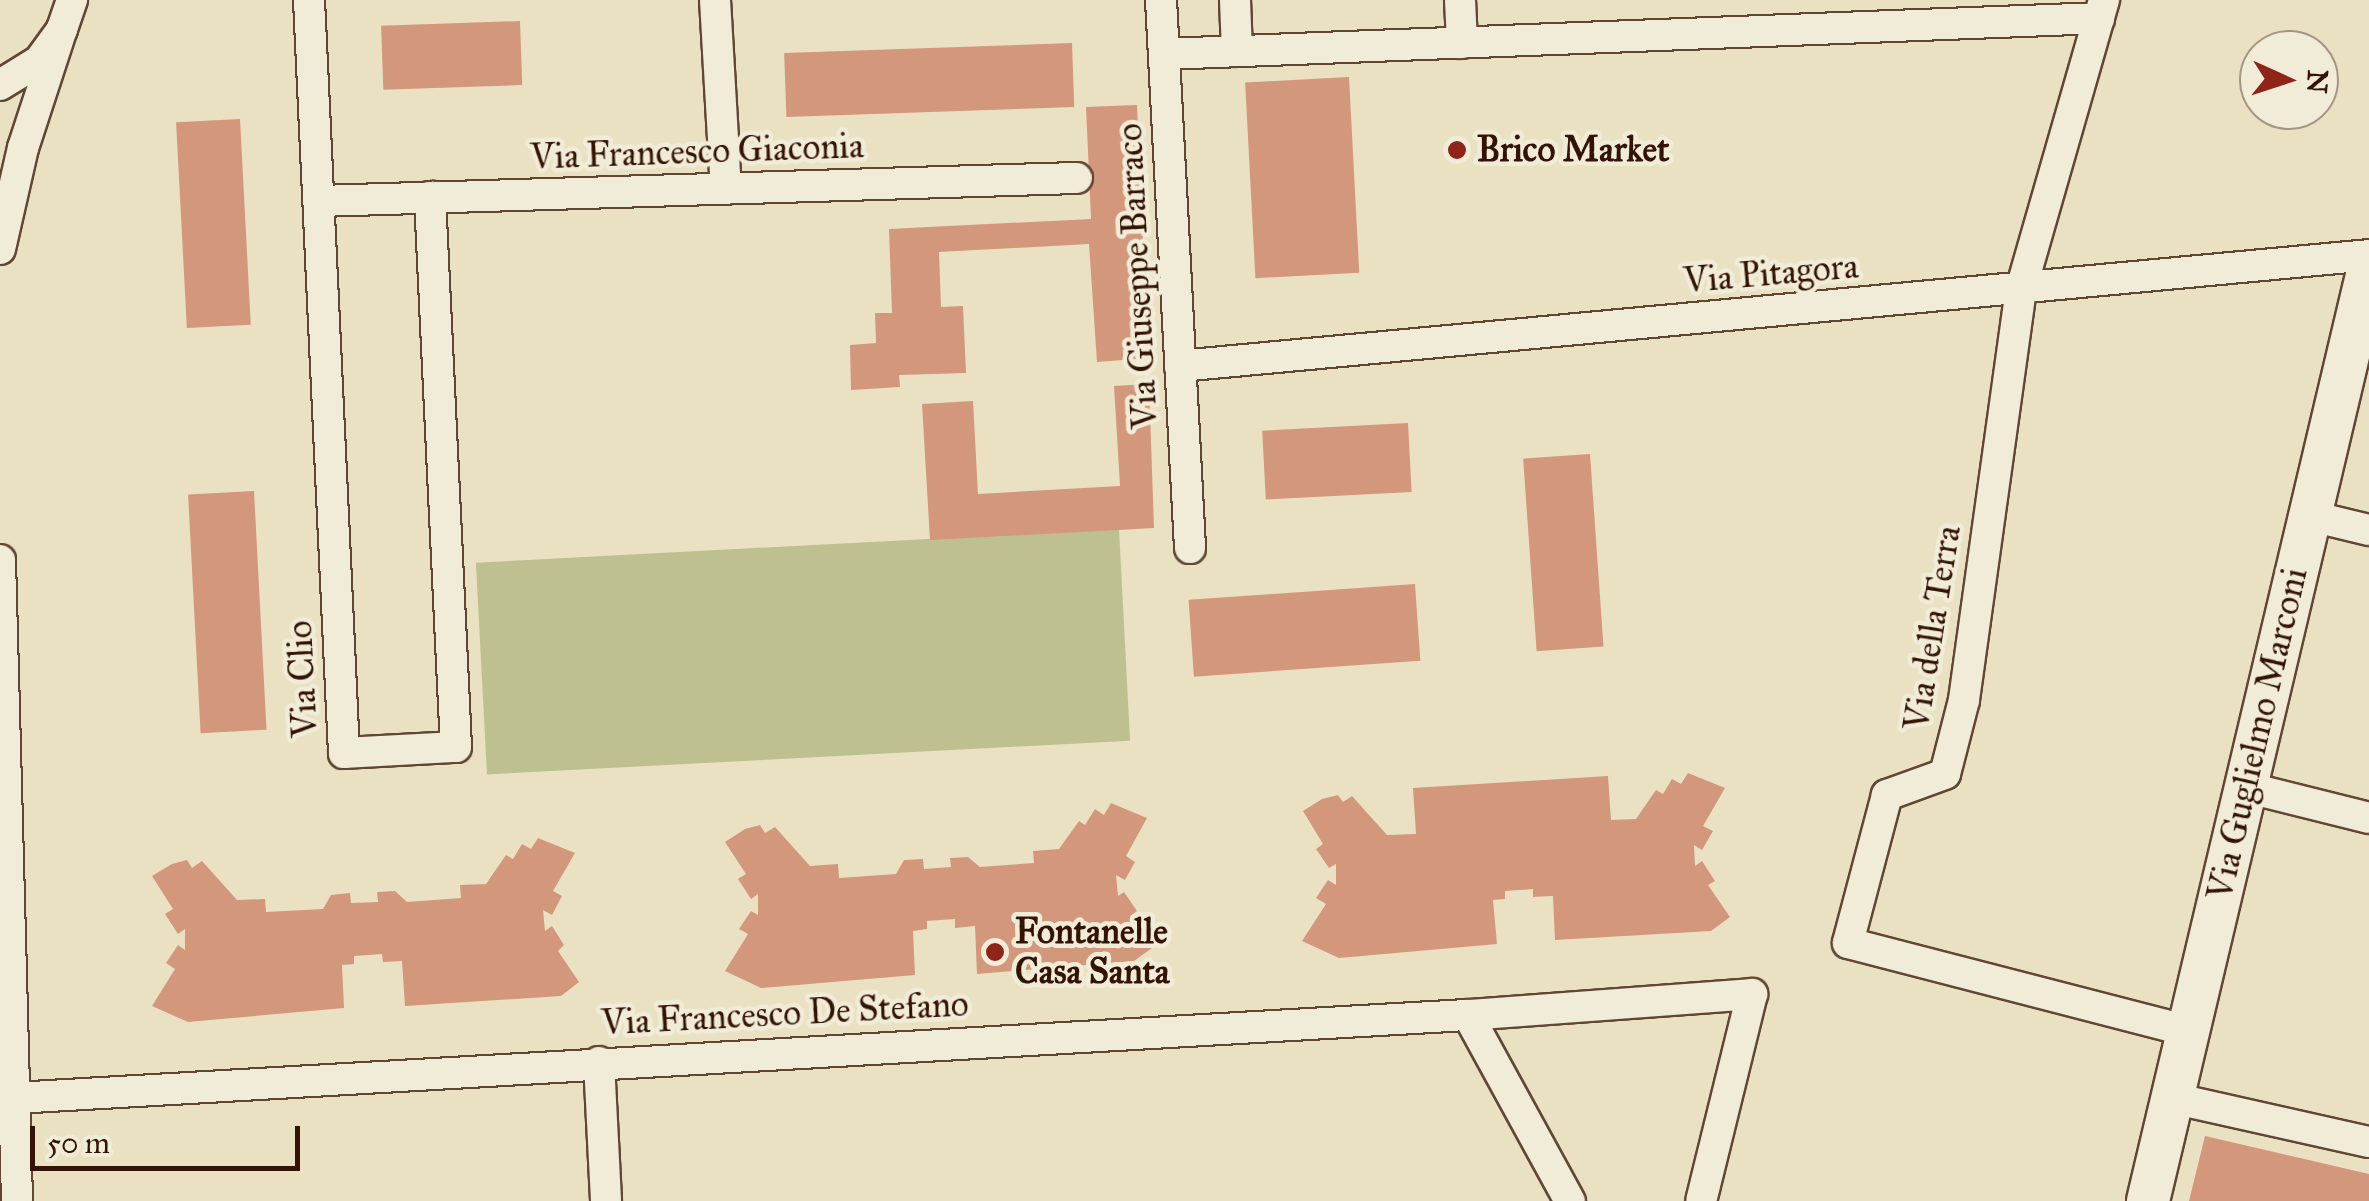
<!DOCTYPE html>
<html>
<head>
<meta charset="utf-8">
<style>
	body { margin:0 }
	#map { position:relative; width:2369px; height:1201px; overflow:hidden; background:#eae1c3; font-family:"IM FELL Great Primer",serif }
	div>[style] { position:absolute }
	.green>* { inset:0; background:#bec18f; transform-origin:0 0 }
	.building>* { inset:0; background:#d3977c; transform-origin:0 0 }
	.roads { filter:drop-shadow(2px 0 #614634) drop-shadow(-2px 0 #614634) drop-shadow(0 2px #614634) drop-shadow(0 -2px #614634) }
	.street>* { height:30px; margin:-15px; padding:0 15px; transform-origin:15px; border-radius:15px; background:#f1ecd8 }
	.secondary>* { height:42px; margin:-21px; padding:0 21px; transform-origin:21px; border-radius:21px; background:#f1ecd8 }
	.dots>* { width:28px; height:28px; translate:-50% -50%; box-sizing:border-box; border:5px solid #f1ecd8; border-radius:50% }
	span { translate:-50% -50%; white-space:nowrap; text-align:center; line-height:1.15; -webkit-text-stroke:9px #f1ecd8; paint-order:stroke }
	.poi-label { font-size:35px; color:#331304; font-weight:700 }
	.left { translate:0 -50%; text-align:left }
	.street-label { font-size:35px; color:#331304 }
	.north { position:absolute; left:2239px; top:30px; width:100px; height:100px; box-sizing:border-box; background:#f1ecd8; border:2px solid #a59583; border-radius:50%; rotate:93deg; font-size:28px; font-weight:700; line-height:40px; text-align:center; color:#331304 }
	.north::after { content:''; display:block; margin:auto; width:35px; height:45px; background:#8f2418; clip-path:polygon(50% 0,100% 100%,50% 72%,0 100%) }
	.scale { position:absolute; left:30px; top:1126px; width:270px; height:45px; box-sizing:border-box; border:5px solid #331304; border-top:0; padding-left:12px; font-size:30px; line-height:35px; white-space:nowrap; color:#331304; -webkit-text-stroke:8px #f1ecd8; paint-order:stroke }
</style>
</head>
<body>
<div id="map">
	<div class="green">
		<i style="left:1119px;top:529px;width:212px;height:644px;rotate:87deg"></i>
	</div>
	<div class="building">
		<i style="left:520px;top:21px;width:64px;height:139px;rotate:88deg"></i>
		<i style="left:1072px;top:43px;width:64px;height:288px;rotate:88deg"></i>
		<i style="left:1349px;top:77px;width:196px;height:104px;rotate:87deg"></i>
		<i style="clip-path:polygon(1137px 105px,1148px 358px,1097px 362px,1089px 244px,939px 252px,941px 307px,963px 306px,966px 373px,899px 375px,900px 387px,851px 390px,850px 345px,876px 343px,875px 313px,892px 313px,889px 229px,1091px 219px,1086px 107px)"></i>
		<i style="left:240px;top:119px;width:206px;height:64px;rotate:87deg"></i>
		<i style="clip-path:polygon(1149px 384px,1154px 528px,930px 540px,922px 404px,973px 401px,978px 494px,1120px 486px,1114px 386px)"></i>
		<i style="left:1408px;top:423px;width:69px;height:146px;rotate:87deg"></i>
		<i style="left:1590px;top:454px;width:193px;height:67px;rotate:86deg"></i>
		<i style="left:254px;top:491px;width:239px;height:66px;rotate:87deg"></i>
		<i style="left:1415px;top:584px;width:77px;height:227px;rotate:86deg"></i>
		<i style="clip-path:polygon(1688px 773px,1725px 788px,1703px 826px,1713px 831px,1702px 850px,1694px 845px,1695px 866px,1702px 861px,1715px 881px,1708px 885px,1730px 917px,1711px 931px,1555px 940px,1553px 896px,1533px 897px,1533px 889px,1505px 891px,1505px 899px,1493px 900px,1497px 944px,1339px 958px,1302px 941px,1326px 904px,1316px 898px,1328px 880px,1336px 885px,1336px 864px,1329px 868px,1316px 849px,1323px 844px,1303px 811px,1322px 799px,1338px 795px,1343px 802px,1352px 796px,1387px 835px,1416px 834px,1413px 788px,1608px 776px,1611px 820px,1636px 819px,1656px 790px,1663px 794px,1672px 779px,1681px 784px)"></i>
		<i style="clip-path:polygon(1111px 803px,1147px 818px,1126px 856px,1135px 862px,1125px 880px,1116px 875px,1118px 896px,1124px 892px,1137px 911px,1130px 916px,1152px 948px,1134px 961px,977px 974px,975px 926px,955px 928px,955px 919px,927px 921px,927px 929px,913px 931px,915px 975px,761px 988px,725px 971px,748px 934px,739px 929px,751px 911px,758px 915px,758px 894px,751px 899px,738px 879px,746px 874px,725px 842px,745px 829px,760px 825px,765px 833px,775px 827px,810px 866px,838px 864px,839px 878px,896px 874px,904px 860px,923px 859px,924px 869px,951px 867px,950px 858px,968px 857px,980px 867px,1034px 863px,1033px 851px,1059px 849px,1079px 821px,1085px 825px,1095px 809px,1104px 815px)"></i>
		<i style="clip-path:polygon(538px 838px,575px 853px,553px 891px,562px 896px,552px 915px,543px 910px,545px 931px,552px 926px,564px 945px,558px 951px,579px 982px,561px 996px,405px 1006px,402px 961px,383px 962px,382px 954px,354px 956px,354px 964px,342px 965px,344px 1008px,188px 1022px,152px 1006px,175px 969px,166px 963px,178px 945px,185px 950px,185px 929px,178px 934px,165px 914px,173px 909px,152px 876px,172px 864px,187px 860px,192px 868px,202px 861px,237px 900px,265px 899px,266px 912px,323px 909px,331px 895px,350px 893px,351px 903px,378px 902px,377px 892px,395px 891px,407px 902px,461px 898px,460px 885px,486px 884px,506px 855px,513px 859px,522px 844px,531px 849px)"></i>
		<i style="clip-path:polygon(2205px 1136px,2369px 1174px,2369px 1201px,2189px 1201px)"></i>
	</div>
	<div class="roads">
		<div class="street">
			<i style="left:309px;top:0;width:754px;rotate:87.34deg"></i>
			<i style="left:344px;top:753px;width:112px;rotate:-3.1deg"></i>
			<i style="left:456px;top:747px;width:551px;rotate:-92.71deg"></i>
			<i style="left:715px;top:0;width:189px;rotate:86.7deg"></i>
			<i style="left:1161px;top:0;width:549px;rotate:86.97deg"></i>
			<i style="left:1235px;top:0;width:51px;rotate:87.8deg"></i>
			<i style="left:1460px;top:0;width:43px;rotate:87.3deg"></i>
			<i style="left:2104px;top:0;width:301px;rotate:106deg"></i>
			<i style="left:2021px;top:289px;width:415px;rotate:97.9deg"></i>
			<i style="left:1964px;top:700px;width:76px;rotate:104.4deg"></i>
			<i style="left:1945px;top:774px;width:62px;rotate:160.1deg"></i>
			<i style="left:1887px;top:795px;width:153px;rotate:104.8deg"></i>
			<i style="left:1848px;top:943px;width:351px;rotate:14.5deg"></i>
			<i style="left:1164px;top:54px;width:936px;rotate:-2.2deg"></i>
			<i style="left:0;top:85px;width:46px;rotate:-31.6deg"></i>
			<i style="left:39px;top:61px;width:39px;rotate:-54deg"></i>
			<i style="left:62px;top:29px;width:31px;rotate:-71deg"></i>
			<i style="left:319px;top:201px;width:758px;rotate:-1.74deg"></i>
			<i style="left:0;top:249px;width:104px;rotate:-77.2deg"></i>
			<i style="left:23px;top:148px;width:125px;rotate:-71.9deg"></i>
			<i style="left:1180px;top:366px;width:1194px;rotate:-5.33deg"></i>
			<i style="left:2311px;top:516px;width:60px;rotate:13.6deg"></i>
			<i style="left:0;top:560px;width:641px;rotate:88.48deg"></i>
			<i style="left:2245px;top:787px;width:128px;rotate:14deg"></i>
			<i style="left:1468px;top:1015px;width:285px;rotate:-4.2deg"></i>
			<i style="left:1752px;top:994px;width:213px;rotate:103.8deg"></i>
			<i style="left:599px;top:1062px;width:139px;rotate:87.1deg"></i>
			<i style="left:14px;top:1098px;width:1456px;rotate:-3.27deg"></i>
			<i style="left:1468px;top:1015px;width:212px;rotate:61.3deg"></i>
			<i style="left:2172px;top:1098px;width:202px;rotate:12.6deg"></i>
		</div>
		<div class="secondary">
			<i style="left:2148px;top:1201px;width:960px;rotate:-76.69deg"></i>
		</div>
	</div>
	<div class="dots">
		<i style="left:1457px;top:150px;background:#8f2418"></i>
		<i style="left:995px;top:952px;background:#8f2418"></i>
	</div>
	<div class="poi-label">
		<span class="left" style="left:1477px;top:150px">Brico Market</span>
		<span class="left" style="left:1015px;top:952px">Fontanelle<br>Casa Santa</span>
	</div>
	<div class="street-label">
		<span style="left:697px;top:152px;rotate:-2deg">Via Francesco Giaconia</span>
		<span style="left:1771px;top:274px;rotate:-5deg">Via Pitagora</span>
		<span style="left:1138px;top:276px;rotate:-93deg">Via Giuseppe Barraco</span>
		<span style="left:1933px;top:628px;rotate:-81deg">Via della Terra</span>
		<span style="left:303px;top:679px;rotate:-93deg">Via Clio</span>
		<span style="left:2258px;top:734px;rotate:-77deg">Via Guglielmo Marconi</span>
		<span style="left:785px;top:1014px;rotate:-3deg">Via Francesco De Stefano</span>
	</div>
	<div class="north">N</div>
	<div class="scale">50 m</div>
</div>
</body>
</html>
